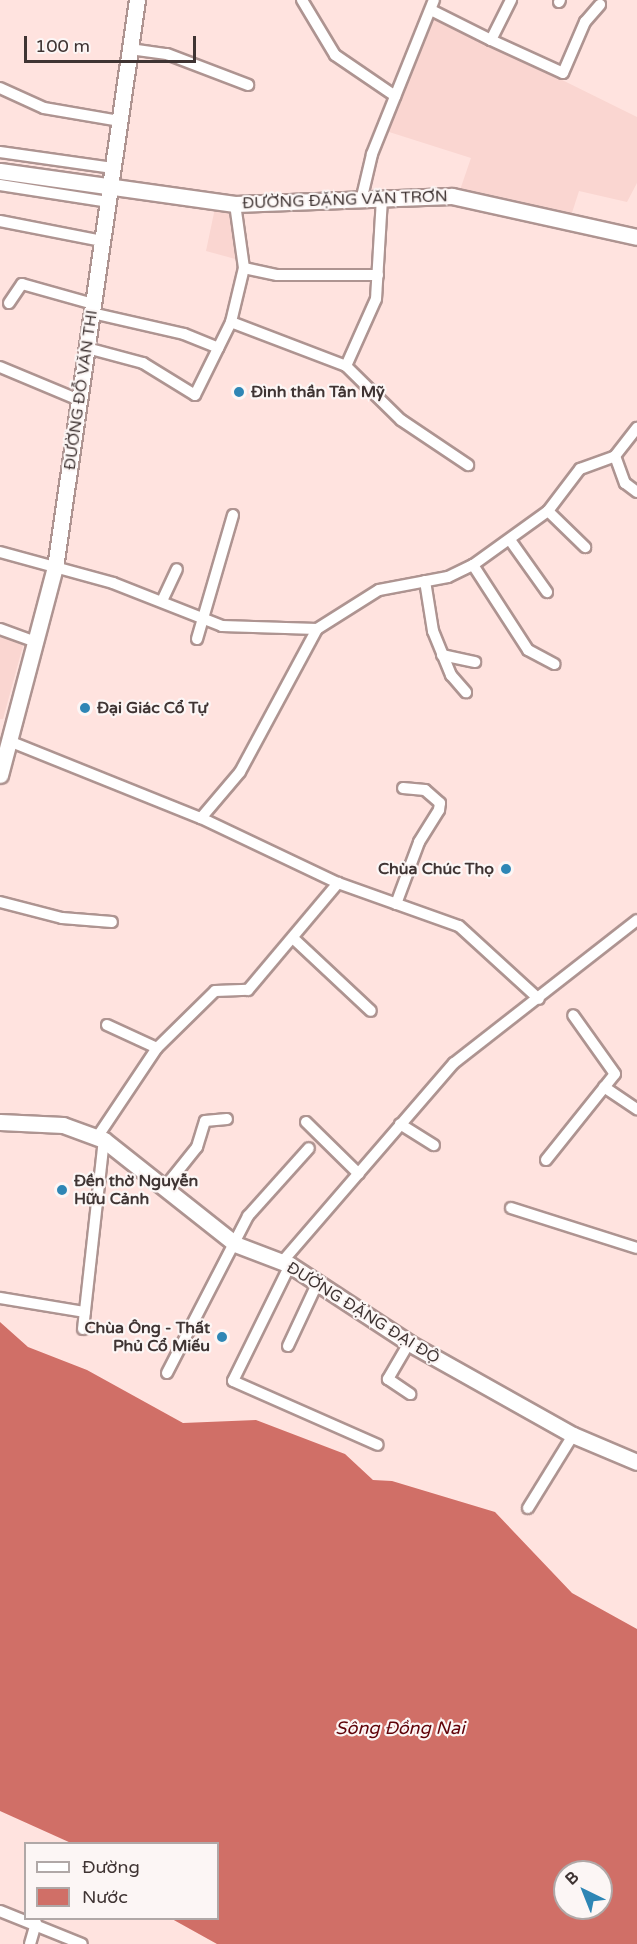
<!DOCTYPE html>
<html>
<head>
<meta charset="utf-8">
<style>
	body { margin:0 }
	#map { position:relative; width:637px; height:1944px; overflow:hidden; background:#ffe3df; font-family:"Varela Round",sans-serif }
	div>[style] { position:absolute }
	.built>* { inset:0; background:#fad6d1 }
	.water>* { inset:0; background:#d06f67 }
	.roads { filter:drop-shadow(2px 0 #ae9491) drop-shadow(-2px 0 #ae9491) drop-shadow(0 2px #ae9491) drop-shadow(0 -2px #ae9491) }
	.street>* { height:10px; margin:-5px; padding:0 5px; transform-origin:5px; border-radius:5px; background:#fff }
	.secondary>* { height:15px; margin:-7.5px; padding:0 7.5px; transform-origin:7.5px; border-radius:7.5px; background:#fff }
	.dots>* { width:16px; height:16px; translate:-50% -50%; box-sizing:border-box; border:3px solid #fcf6f5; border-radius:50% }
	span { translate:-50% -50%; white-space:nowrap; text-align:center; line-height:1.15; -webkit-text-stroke:4.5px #fcf6f5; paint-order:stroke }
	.street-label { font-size:16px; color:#3f3433 }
	.poi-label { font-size:16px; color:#3f3433; font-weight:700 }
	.left { translate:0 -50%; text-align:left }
	.right { translate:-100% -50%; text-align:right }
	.water-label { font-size:18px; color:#5f0208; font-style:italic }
	.legend { position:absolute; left:24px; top:1842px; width:195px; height:78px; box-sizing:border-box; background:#fcf6f5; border:2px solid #b0a8a7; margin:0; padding:8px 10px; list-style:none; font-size:18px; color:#3f3433 }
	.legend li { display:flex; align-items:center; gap:12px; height:30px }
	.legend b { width:30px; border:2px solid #b0a8a7 }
	.north { position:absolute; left:553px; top:1860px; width:60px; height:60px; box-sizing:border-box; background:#fcf6f5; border:2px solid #b0a8a7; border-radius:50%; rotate:317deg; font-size:16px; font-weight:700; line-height:24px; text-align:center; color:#3f3433 }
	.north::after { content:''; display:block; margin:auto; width:21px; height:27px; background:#2e86b5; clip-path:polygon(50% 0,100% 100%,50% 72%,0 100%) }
	.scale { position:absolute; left:24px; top:36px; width:172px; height:27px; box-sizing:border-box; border:3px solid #3f3433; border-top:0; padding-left:8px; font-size:18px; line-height:21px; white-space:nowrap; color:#3f3433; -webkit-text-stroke:4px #fcf6f5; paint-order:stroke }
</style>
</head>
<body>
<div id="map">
	<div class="built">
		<i style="clip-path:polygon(433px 16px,637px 117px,637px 183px,627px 202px,579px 191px,571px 216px,460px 190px,471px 158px,386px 131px)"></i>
		<i style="clip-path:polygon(215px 208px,231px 210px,239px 260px,206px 251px)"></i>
		<i style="clip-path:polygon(0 634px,24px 642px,3px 719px,0 719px)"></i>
	</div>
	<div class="water">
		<i style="clip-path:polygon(evenodd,0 1322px,28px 1347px,87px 1370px,183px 1423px,256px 1420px,345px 1454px,373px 1480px,392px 1481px,495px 1512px,572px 1593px,637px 1629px,637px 1944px,217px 1944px,172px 1919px,218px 1918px,218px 1844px,71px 1843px,0 1811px,0 1322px,565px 1872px,601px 1872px,601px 1908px,565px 1908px,565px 1872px)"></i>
	</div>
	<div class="roads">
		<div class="street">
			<i style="left:302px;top:0;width:64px;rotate:59deg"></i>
			<i style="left:335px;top:55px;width:73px;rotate:34.3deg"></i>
			<i style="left:559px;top:2px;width:2px;rotate:-63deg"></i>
			<i style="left:431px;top:10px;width:67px;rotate:26.6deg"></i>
			<i style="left:491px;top:40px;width:45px;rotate:-63.4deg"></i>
			<i style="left:491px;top:40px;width:79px;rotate:24.6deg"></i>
			<i style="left:563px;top:73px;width:56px;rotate:-66.7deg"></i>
			<i style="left:585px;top:22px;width:23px;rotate:-49deg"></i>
			<i style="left:130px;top:49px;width:37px;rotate:8deg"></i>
			<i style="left:167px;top:54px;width:87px;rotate:20.9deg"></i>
			<i style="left:0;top:88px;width:48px;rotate:24.4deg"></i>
			<i style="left:44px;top:108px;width:76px;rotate:9.8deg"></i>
			<i style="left:0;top:152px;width:114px;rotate:8.1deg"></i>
			<i style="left:0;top:185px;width:109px;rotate:8.9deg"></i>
			<i style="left:361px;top:201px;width:48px;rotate:-76.8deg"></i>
			<i style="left:372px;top:154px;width:166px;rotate:-68.1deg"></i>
			<i style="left:235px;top:204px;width:65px;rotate:82deg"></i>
			<i style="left:244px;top:268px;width:34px;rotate:12deg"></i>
			<i style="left:277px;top:275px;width:101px"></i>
			<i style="left:0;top:221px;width:104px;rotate:11.1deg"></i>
			<i style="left:9px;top:303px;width:23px;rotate:-56deg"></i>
			<i style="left:22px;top:284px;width:74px;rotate:15.7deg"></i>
			<i style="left:92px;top:313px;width:94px;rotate:12.9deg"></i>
			<i style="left:184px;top:334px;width:37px;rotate:22deg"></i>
			<i style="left:231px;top:322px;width:123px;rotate:20.9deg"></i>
			<i style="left:346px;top:366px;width:77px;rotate:44.5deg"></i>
			<i style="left:401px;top:420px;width:81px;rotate:33.9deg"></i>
			<i style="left:87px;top:348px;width:58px;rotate:15deg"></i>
			<i style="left:143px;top:363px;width:61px;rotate:31.6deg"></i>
			<i style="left:195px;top:395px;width:81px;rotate:-63.7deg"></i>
			<i style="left:231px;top:322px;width:56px;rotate:-76.5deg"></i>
			<i style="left:346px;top:366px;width:73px;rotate:-65.9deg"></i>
			<i style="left:376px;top:299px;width:100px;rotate:-86.6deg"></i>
			<i style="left:0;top:367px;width:86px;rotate:22.7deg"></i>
			<i style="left:615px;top:456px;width:29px;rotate:70deg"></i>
			<i style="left:625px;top:483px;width:15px;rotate:37deg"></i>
			<i style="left:548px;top:511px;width:52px;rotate:44.2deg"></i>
			<i style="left:510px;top:540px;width:64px;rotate:54.6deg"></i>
			<i style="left:0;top:552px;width:117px;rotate:15.3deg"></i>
			<i style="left:113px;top:583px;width:117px;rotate:21.5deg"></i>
			<i style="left:222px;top:626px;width:95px;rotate:1.8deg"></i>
			<i style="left:473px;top:565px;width:101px;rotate:57.1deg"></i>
			<i style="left:528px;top:650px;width:30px;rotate:28deg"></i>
			<i style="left:425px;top:581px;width:51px;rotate:80.9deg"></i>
			<i style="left:433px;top:631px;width:48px;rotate:67.8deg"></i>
			<i style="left:451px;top:675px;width:23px;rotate:49deg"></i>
			<i style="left:162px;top:601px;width:35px;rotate:-65deg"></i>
			<i style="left:0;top:629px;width:37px;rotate:20deg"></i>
			<i style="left:197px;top:639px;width:129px;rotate:-73.8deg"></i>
			<i style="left:442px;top:655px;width:34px;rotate:12deg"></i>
			<i style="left:9px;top:741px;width:207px;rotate:21.9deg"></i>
			<i style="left:201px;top:818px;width:152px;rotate:25.4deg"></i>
			<i style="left:338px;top:883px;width:128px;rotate:19.6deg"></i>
			<i style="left:459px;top:926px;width:108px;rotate:42.4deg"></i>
			<i style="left:201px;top:818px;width:60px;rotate:-49.7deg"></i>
			<i style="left:240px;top:772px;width:162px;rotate:-61.7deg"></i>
			<i style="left:317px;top:629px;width:73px;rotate:-32.2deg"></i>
			<i style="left:379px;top:590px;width:70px;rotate:-10.7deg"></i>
			<i style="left:448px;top:577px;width:28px;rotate:-26deg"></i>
			<i style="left:473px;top:565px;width:92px;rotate:-35.8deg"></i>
			<i style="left:548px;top:511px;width:53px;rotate:-52.7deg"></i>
			<i style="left:580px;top:469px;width:37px;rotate:-20deg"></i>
			<i style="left:615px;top:456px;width:36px;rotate:-52deg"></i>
			<i style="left:0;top:902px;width:64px;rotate:14.5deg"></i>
			<i style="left:62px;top:918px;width:50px;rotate:4.6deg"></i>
			<i style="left:396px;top:904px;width:66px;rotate:-69.6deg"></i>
			<i style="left:419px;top:842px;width:38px;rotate:-58deg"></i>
			<i style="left:439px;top:810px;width:7px;rotate:-82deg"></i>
			<i style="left:440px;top:803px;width:20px;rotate:-139deg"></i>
			<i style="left:425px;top:790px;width:22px;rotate:-175deg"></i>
			<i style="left:294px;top:939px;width:105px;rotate:43.1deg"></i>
			<i style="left:107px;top:1025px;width:55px;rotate:24.7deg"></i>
			<i style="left:604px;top:1087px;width:40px;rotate:34deg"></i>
			<i style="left:306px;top:1122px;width:74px;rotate:44.5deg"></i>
			<i style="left:400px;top:1124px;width:40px;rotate:32deg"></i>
			<i style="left:100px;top:1133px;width:102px;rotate:-56.2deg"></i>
			<i style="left:157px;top:1048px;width:81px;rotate:-44.5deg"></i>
			<i style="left:215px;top:991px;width:33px;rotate:-2deg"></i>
			<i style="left:248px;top:990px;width:140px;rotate:-49.9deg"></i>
			<i style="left:546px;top:1160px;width:110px;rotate:-51.3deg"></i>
			<i style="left:615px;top:1074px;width:72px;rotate:-125.4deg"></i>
			<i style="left:165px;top:1187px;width:51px;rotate:-51.3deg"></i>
			<i style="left:197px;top:1147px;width:27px;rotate:-73deg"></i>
			<i style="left:205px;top:1121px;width:22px;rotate:-5deg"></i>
			<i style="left:511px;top:1208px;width:132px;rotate:17.6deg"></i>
			<i style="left:282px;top:1262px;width:263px;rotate:-49.2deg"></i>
			<i style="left:454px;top:1063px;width:232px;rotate:-38deg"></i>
			<i style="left:290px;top:1265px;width:129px;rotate:116.2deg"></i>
			<i style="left:233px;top:1381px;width:158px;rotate:23.8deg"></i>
			<i style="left:0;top:1298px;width:86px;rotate:9.4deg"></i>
			<i style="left:83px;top:1329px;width:190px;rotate:-83.7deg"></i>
			<i style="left:409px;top:1343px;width:42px;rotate:120.3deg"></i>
			<i style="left:388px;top:1379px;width:27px;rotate:34deg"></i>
			<i style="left:288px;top:1346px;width:71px;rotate:-64.9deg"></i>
			<i style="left:167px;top:1373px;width:177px;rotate:-62.7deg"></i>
			<i style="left:248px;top:1216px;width:91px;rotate:-48.1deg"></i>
			<i style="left:528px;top:1508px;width:86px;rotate:-58.3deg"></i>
			<i style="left:0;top:1911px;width:88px;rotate:21.9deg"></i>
			<i style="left:30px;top:1944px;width:22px;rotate:-74deg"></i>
		</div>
		<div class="secondary">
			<i style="left:0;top:171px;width:237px;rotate:8deg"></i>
			<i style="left:235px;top:204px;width:217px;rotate:-2.1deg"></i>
			<i style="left:452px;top:196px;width:189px;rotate:12.5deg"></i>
			<i style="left:0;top:775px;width:215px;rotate:-75.2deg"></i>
			<i style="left:55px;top:567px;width:573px;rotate:-81.77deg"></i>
			<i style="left:0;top:1122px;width:63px;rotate:2.7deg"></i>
			<i style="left:63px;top:1125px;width:44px;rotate:20.1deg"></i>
			<i style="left:104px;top:1140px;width:167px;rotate:38.4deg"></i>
			<i style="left:235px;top:1244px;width:59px;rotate:20.9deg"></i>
			<i style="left:290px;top:1265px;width:142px;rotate:33.2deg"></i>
			<i style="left:409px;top:1343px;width:188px;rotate:29.3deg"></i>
			<i style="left:573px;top:1435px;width:69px;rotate:22.9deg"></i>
		</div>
	</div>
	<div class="dots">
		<i style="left:239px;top:392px;background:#2e86b5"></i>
		<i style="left:85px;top:708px;background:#2e86b5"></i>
		<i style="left:506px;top:869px;background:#2e86b5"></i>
		<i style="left:62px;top:1190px;background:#2e86b5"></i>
		<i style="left:222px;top:1337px;background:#2e86b5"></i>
	</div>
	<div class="street-label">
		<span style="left:345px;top:200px;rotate:-2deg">ĐƯỜNG ĐẶNG VĂN TRƠN</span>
		<span style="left:81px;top:390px;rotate:-82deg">ĐƯỜNG ĐỖ VĂN THI</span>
		<span style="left:363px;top:1313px;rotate:32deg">ĐƯỜNG ĐẶNG ĐẠI ĐỘ</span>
	</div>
	<div class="poi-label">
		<span class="left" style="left:251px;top:392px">Đình thần Tân Mỹ</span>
		<span class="left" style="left:97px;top:708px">Đại Giác Cổ Tự</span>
		<span class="right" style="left:494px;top:869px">Chùa Chúc Thọ</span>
		<span class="left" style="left:74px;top:1190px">Đền thờ Nguyễn<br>Hữu Cảnh</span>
		<span class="right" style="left:210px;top:1337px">Chùa Ông - Thất<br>Phủ Cổ Miếu</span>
	</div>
	<div class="water-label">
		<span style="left:400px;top:1728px">Sông Đồng Nai</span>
	</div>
	<ul class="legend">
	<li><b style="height:8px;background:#fff"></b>Đường</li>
	<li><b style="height:16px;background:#d06f67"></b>Nước</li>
	</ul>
	<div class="north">B</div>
	<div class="scale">100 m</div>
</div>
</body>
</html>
